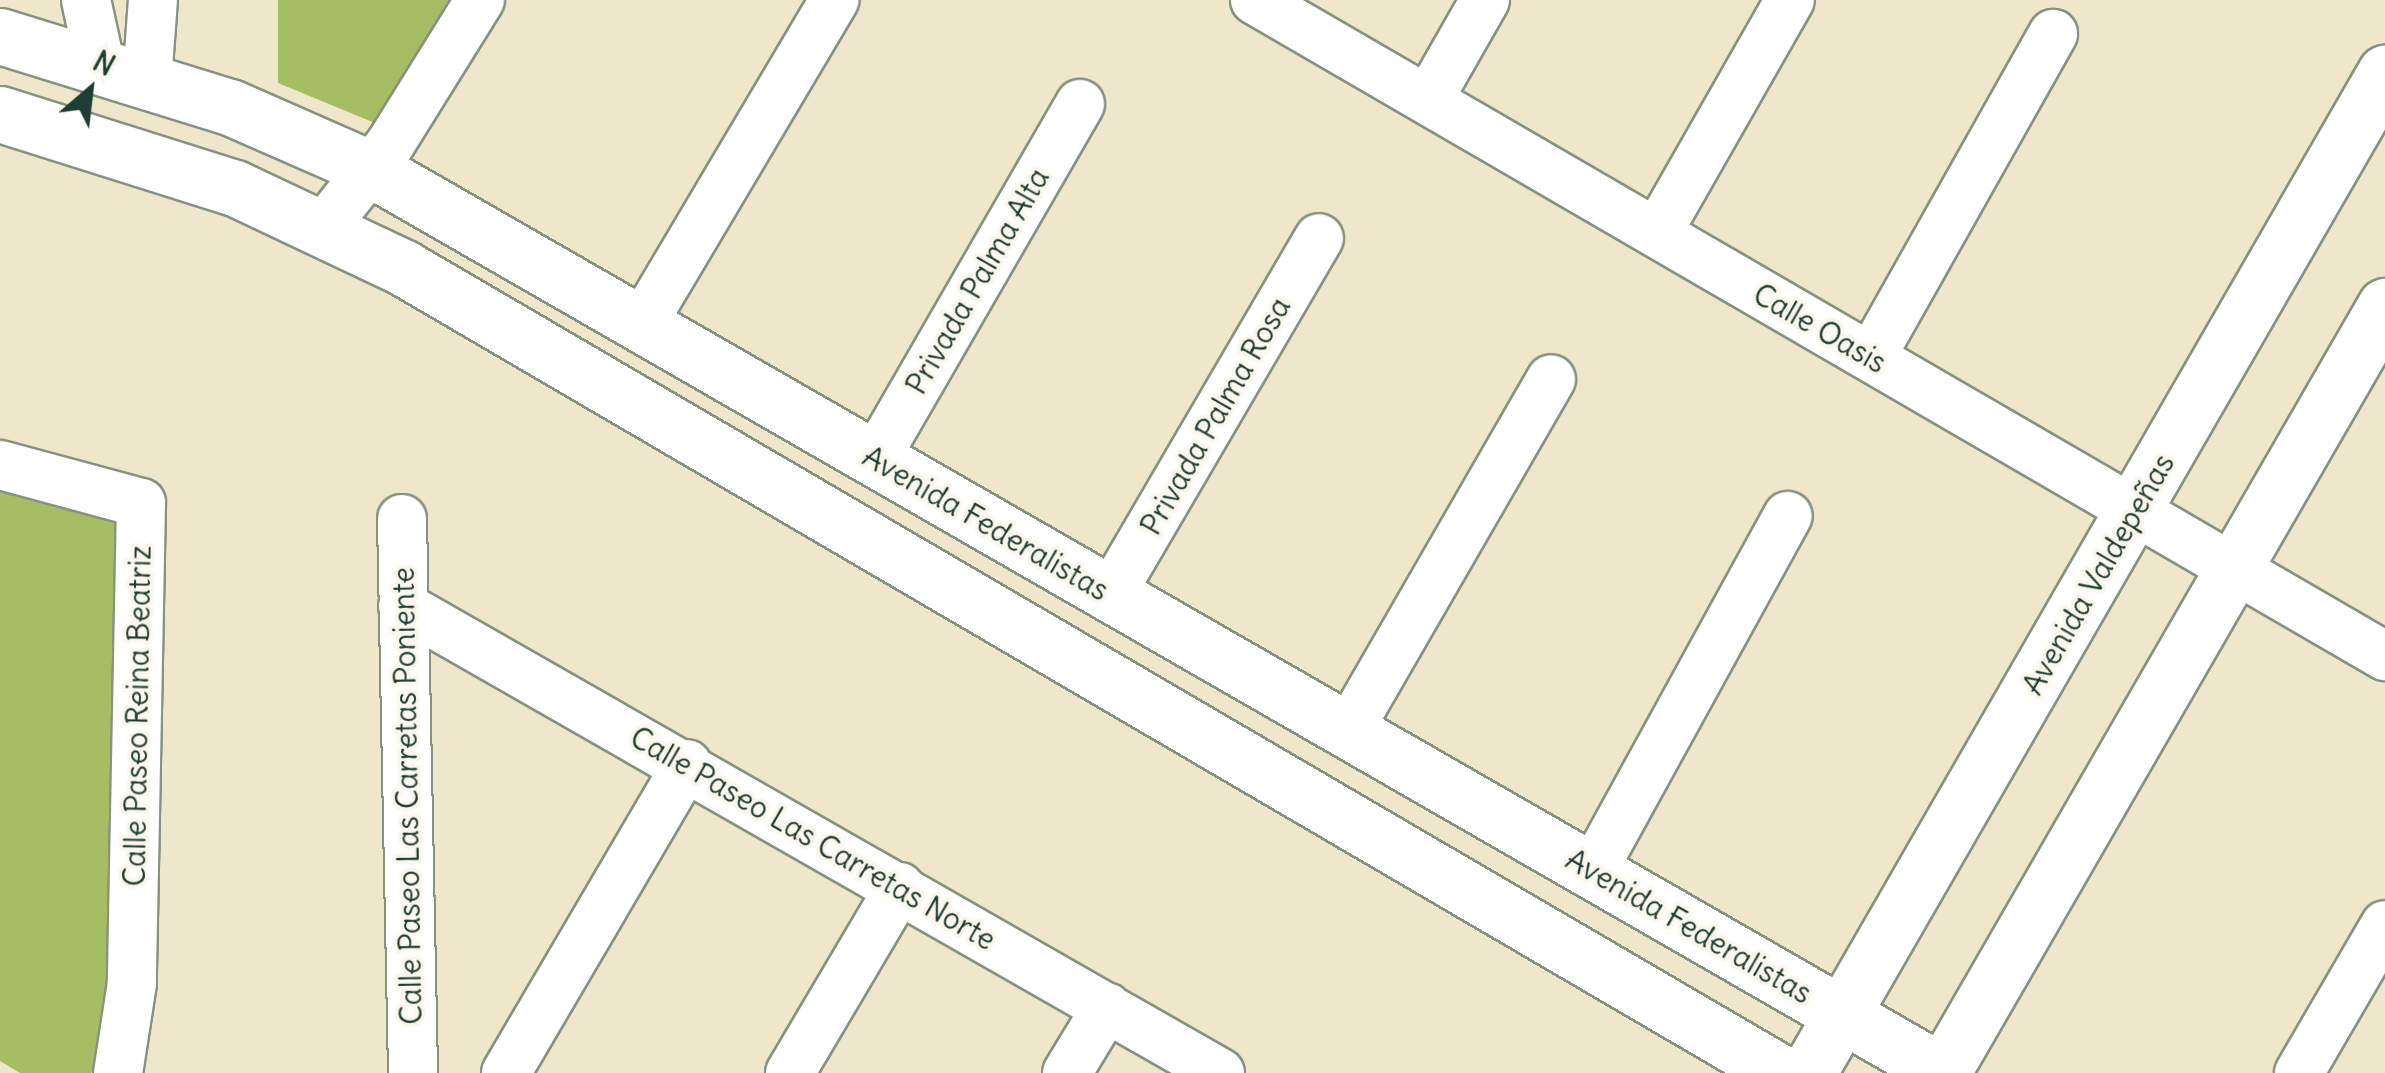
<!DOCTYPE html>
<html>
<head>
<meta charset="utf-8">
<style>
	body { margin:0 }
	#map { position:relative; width:2385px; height:1073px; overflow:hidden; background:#efe7cc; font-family:Delius,sans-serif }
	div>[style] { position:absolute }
	.green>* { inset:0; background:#a6be63 }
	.roads { filter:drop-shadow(2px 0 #879280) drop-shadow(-2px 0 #879280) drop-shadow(0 2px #879280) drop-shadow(0 -2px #879280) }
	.minor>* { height:48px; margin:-24px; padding:0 24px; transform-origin:24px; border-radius:24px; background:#fff }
	.tertiary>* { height:55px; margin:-27.5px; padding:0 27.5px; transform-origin:27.5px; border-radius:27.5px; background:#fff }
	span { translate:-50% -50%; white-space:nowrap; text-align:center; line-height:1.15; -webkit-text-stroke:8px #fbf7ec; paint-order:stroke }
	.street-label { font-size:30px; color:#1f3d34 }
	.north { position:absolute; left:40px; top:40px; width:100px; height:100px; -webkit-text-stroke:8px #fbf7ec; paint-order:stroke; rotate:28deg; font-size:28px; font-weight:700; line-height:40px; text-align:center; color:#1f3d34 }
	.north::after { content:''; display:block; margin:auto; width:35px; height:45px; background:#1f3d34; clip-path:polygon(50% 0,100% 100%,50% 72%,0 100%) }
</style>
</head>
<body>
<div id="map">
	<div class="green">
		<i style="clip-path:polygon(278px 0,462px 0,387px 128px,278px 83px)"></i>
		<i style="clip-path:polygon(0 488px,107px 516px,116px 526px,108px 1048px,91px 1073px,20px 1073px,0 1061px)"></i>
	</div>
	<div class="roads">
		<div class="minor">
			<i style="left:86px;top:0;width:70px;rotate:77.6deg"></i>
			<i style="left:1255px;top:0;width:1307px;rotate:30.14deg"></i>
			<i style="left:147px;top:81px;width:81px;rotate:-85.8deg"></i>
			<i style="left:1428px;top:100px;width:115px;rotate:-60.3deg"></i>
			<i style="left:324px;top:227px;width:104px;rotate:-51.3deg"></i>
			<i style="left:389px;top:146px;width:172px;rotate:-58.1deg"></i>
			<i style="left:1657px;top:233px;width:268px;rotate:-60.3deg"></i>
			<i style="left:642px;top:324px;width:377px;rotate:-59.3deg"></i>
			<i style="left:1871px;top:357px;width:371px;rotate:-60.6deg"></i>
			<i style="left:875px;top:459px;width:410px;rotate:-60deg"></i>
			<i style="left:0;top:465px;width:146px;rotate:15.1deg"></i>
			<i style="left:141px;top:503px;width:480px;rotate:91.1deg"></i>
			<i style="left:132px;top:983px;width:91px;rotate:98.8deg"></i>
			<i style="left:402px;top:519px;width:554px;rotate:88.86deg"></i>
			<i style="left:1111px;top:594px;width:412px;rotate:-59.7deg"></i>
			<i style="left:403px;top:606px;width:941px;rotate:29.75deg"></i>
			<i style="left:1348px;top:731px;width:406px;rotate:-60deg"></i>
			<i style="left:1593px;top:870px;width:404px;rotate:-61.2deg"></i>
			<i style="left:506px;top:1073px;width:358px;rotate:-59.6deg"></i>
			<i style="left:790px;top:1073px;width:216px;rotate:-59.4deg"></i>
			<i style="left:1067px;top:1073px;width:77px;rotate:-58.8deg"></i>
			<i style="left:2299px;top:1073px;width:171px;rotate:-59.8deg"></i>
		</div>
		<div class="tertiary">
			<i style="left:0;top:36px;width:241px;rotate:17.2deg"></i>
			<i style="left:230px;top:107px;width:154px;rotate:23.7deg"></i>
			<i style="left:371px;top:169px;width:1814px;rotate:29.89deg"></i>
			<i style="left:0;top:114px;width:246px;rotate:17.5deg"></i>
			<i style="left:235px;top:188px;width:187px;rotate:25.3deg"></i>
			<i style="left:404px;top:268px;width:1595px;rotate:30.31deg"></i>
			<i style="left:1808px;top:1073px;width:1155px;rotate:-60.02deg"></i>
			<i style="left:1942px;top:1073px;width:886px;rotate:-59.99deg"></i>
		</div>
	</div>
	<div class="street-label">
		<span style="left:977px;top:281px;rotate:-60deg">Privada Palma Alta</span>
		<span style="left:1820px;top:328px;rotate:30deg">Calle Oasis</span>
		<span style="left:1215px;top:416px;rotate:-60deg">Privada Palma Rosa</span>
		<span style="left:986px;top:523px;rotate:30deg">Avenida Federalistas</span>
		<span style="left:2098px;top:574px;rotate:-60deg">Avenida Valdepeñas</span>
		<span style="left:137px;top:716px;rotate:-89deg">Calle Paseo Reina Beatriz</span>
		<span style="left:407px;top:796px;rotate:-91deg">Calle Paseo Las Carretas Poniente</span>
		<span style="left:813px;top:838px;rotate:30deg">Calle Paseo Las Carretas Norte</span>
		<span style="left:1689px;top:926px;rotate:30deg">Avenida Federalistas</span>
	</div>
	<div class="north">N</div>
</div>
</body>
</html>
